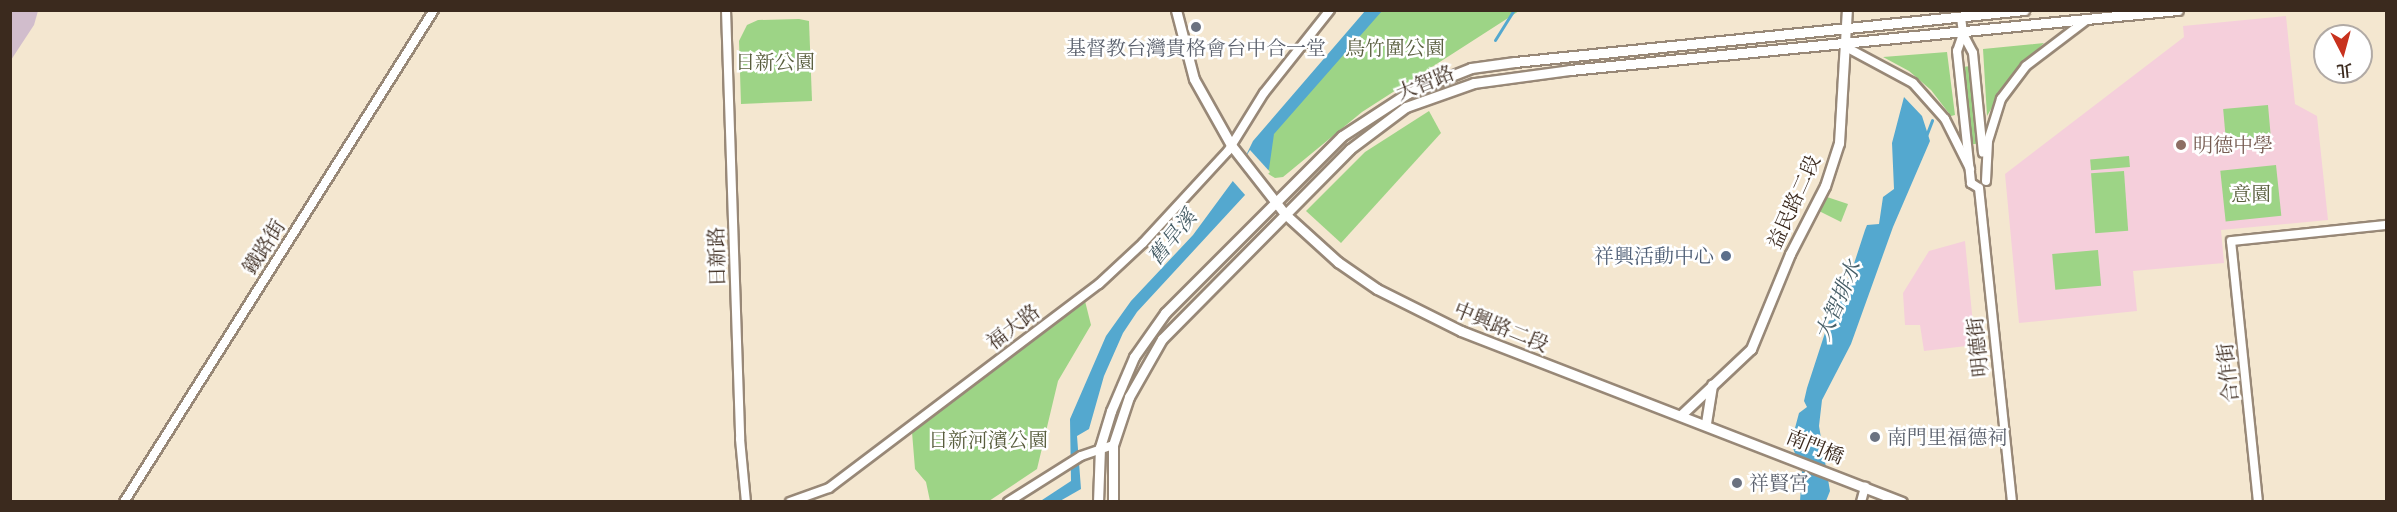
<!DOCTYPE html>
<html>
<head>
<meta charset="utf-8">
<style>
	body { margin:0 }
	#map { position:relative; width:2397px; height:512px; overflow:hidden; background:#f4e7d0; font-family:Cardo,"Noto Serif TC",serif }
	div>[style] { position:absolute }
	.built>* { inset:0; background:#f5cfdb }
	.industrial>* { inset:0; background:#d1bdcc }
	.green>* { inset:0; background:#9dd486; transform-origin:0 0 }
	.water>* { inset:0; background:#54a8cf }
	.pier>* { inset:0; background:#f4e7d0 }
	.stream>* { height:3px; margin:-1.5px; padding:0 1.5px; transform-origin:1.5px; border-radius:1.5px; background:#54a8cf }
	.roads { filter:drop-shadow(2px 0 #988877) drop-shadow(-2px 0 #988877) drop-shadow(0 2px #988877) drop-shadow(0 -2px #988877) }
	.minor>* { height:8px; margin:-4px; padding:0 4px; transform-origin:4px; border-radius:4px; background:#fff }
	.tertiary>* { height:9px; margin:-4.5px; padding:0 4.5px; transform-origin:4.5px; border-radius:4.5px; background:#fff }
	.dots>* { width:16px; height:16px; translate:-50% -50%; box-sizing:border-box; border:3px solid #fff; border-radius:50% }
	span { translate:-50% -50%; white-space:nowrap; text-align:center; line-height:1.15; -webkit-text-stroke:5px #fff; paint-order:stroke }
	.worship-label { font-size:20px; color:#5b616d }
	.left { translate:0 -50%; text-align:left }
	.park-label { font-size:20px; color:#585d3d }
	.street-label { font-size:20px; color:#3b2a1e }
	.education-label { font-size:20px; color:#785e54 }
	.service-label { font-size:20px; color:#4e5e75 }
	.right { translate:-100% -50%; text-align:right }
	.water-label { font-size:21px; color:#455c65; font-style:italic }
	.frame { position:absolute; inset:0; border:12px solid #3b2a1e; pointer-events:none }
	.north { position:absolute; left:2313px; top:24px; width:60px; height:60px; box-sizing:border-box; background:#fff; border:2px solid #b1aaa5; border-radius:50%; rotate:174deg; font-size:16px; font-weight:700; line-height:24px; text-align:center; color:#3b2a1e }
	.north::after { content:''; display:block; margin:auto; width:21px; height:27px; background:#c8321e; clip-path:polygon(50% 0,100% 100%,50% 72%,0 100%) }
</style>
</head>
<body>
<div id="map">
	<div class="built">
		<i style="clip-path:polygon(2286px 16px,2295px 104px,2317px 116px,2328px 220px,2221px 230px,2224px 263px,2133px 271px,2137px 311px,2019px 323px,2005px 174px,2184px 37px,2183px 26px)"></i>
		<i style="clip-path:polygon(1965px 241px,1975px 345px,1924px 351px,1920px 325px,1905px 325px,1903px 293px,1929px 251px)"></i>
	</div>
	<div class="industrial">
		<i style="clip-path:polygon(11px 11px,38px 11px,34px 25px,11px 60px)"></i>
	</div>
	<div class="green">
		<i style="clip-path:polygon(1377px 11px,1519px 11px,1362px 112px,1283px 177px,1275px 178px,1267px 173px,1264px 150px,1282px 120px)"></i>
		<i style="clip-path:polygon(799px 19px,809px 21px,812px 101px,741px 104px,739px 41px,747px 25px,758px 20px)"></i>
		<i style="clip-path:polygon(2044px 43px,2008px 80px,1987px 116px,1983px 49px)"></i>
		<i style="clip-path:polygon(1947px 52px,1955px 115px,1951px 116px,1931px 90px,1909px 71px,1883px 57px)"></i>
		<i style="left:1971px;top:66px;width:78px;height:9px;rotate:84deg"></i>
		<i style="left:2268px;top:105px;width:34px;height:45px;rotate:85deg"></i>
		<i style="clip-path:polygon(1429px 111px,1441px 133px,1341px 243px,1306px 211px,1365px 152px)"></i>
		<i style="left:2129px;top:156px;width:11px;height:39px;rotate:85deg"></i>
		<i style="left:2276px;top:165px;width:51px;height:56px;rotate:84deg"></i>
		<i style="left:2124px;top:171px;width:60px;height:33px;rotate:86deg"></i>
		<i style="clip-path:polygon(1824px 196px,1848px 204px,1841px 222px,1817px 210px)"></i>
		<i style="left:2098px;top:250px;width:36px;height:46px;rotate:85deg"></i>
		<i style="clip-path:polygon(1085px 301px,1091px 325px,1058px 381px,1037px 469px,989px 501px,930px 501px,926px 482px,915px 469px,912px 432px)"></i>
	</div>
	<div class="water">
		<i style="clip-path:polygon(1365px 11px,1382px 11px,1274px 134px,1269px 169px,1137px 312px,1123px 333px,1104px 376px,1089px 429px,1077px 436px,1081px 489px,1060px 501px,1039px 502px,1071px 481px,1070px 419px,1106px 336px,1131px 301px,1193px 235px,1235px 178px,1253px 141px)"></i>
		<i style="clip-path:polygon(1904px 97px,1922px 116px,1930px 141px,1893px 227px,1851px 344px,1822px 400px,1819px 426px,1830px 491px,1826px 501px,1800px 501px,1802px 472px,1791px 443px,1799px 413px,1807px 407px,1804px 401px,1807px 388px,1837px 296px,1850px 276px,1865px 230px,1867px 225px,1879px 224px,1883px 197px,1894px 189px,1892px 143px)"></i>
	</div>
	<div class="pier">
		<i style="clip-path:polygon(1250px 150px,1270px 172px,1246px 196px,1231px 179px)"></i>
	</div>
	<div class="stream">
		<i style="left:1495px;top:40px;width:36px;rotate:-58deg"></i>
		<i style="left:1926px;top:136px;width:17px;rotate:-69deg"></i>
	</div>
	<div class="roads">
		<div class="minor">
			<i style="left:726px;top:10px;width:429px;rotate:88.1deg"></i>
			<i style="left:740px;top:439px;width:63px;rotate:84.6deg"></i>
			<i style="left:1961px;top:17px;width:17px;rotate:83deg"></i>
			<i style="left:1963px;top:34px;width:21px;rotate:62deg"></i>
			<i style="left:1973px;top:53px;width:100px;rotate:84.3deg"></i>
			<i style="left:1963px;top:34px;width:18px;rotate:109deg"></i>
			<i style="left:1957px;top:51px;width:133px;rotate:83.9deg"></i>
			<i style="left:1971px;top:183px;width:9px;rotate:32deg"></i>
			<i style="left:1844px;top:46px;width:78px;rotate:28.2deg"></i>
			<i style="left:1913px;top:83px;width:48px;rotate:48.4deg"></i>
			<i style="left:1945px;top:119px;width:56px;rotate:63.4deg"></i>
			<i style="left:1986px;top:181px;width:40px;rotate:-87.1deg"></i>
			<i style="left:1988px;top:141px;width:44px;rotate:-72.8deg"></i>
			<i style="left:2001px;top:99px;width:41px;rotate:-52.9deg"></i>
			<i style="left:2026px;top:66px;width:74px;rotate:-37.3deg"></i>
			<i style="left:1979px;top:188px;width:316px;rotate:84deg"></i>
			<i style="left:124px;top:502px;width:582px;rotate:-57.79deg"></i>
			<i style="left:790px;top:502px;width:41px;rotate:-19.7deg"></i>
			<i style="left:829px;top:488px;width:338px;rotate:-37.1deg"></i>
			<i style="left:1099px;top:284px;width:60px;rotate:-43deg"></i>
			<i style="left:1143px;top:243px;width:125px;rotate:-47.3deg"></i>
			<i style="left:1228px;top:151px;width:68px;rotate:-58.2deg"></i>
			<i style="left:1264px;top:93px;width:106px;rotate:-51.5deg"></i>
			<i style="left:1008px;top:502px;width:86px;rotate:-32.2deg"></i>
			<i style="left:1081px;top:456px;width:34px;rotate:-19deg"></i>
			<i style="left:1861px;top:502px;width:16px;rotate:-75deg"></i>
			<i style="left:2258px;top:502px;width:262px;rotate:-95.9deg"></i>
			<i style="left:2231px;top:241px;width:156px;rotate:-5.9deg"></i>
		</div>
		<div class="tertiary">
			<i style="left:1176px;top:10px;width:71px;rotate:75.4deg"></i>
			<i style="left:1194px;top:79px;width:76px;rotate:60.7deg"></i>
			<i style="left:1231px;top:145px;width:88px;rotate:52deg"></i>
			<i style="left:1285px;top:214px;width:72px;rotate:42.2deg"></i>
			<i style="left:1338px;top:262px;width:47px;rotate:34.7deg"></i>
			<i style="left:1377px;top:289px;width:94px;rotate:26.6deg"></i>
			<i style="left:1461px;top:331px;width:473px;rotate:21.2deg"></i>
			<i style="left:1682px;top:414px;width:95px;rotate:-43.3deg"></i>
			<i style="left:1751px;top:349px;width:103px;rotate:-67.7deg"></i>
			<i style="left:1790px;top:254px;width:76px;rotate:-62.8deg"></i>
			<i style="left:1825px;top:186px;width:45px;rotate:-72deg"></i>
			<i style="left:1839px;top:143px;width:133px;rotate:-86.6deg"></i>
			<i style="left:1706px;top:423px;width:39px;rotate:-81deg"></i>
			<i style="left:1098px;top:502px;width:55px;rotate:-87.9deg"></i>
			<i style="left:1100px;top:447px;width:38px;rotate:-73deg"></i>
			<i style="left:1111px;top:411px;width:59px;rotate:-66.9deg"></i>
			<i style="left:1134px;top:357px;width:54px;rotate:-54.8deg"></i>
			<i style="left:1165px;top:313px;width:250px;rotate:-45deg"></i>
			<i style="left:1342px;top:136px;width:79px;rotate:-33.1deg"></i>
			<i style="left:1408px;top:93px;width:68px;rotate:-21.6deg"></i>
			<i style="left:1471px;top:68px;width:44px;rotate:-7.8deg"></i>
			<i style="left:1515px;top:62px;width:512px;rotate:-5.83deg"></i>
			<i style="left:1113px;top:502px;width:57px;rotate:-90deg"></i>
			<i style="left:1113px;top:445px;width:51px;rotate:-71.6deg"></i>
			<i style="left:1129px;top:397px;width:67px;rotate:-60.4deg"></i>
			<i style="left:1162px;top:339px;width:267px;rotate:-45.3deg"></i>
			<i style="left:1350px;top:149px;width:70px;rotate:-36.9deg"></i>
			<i style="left:1406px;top:107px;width:72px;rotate:-19.4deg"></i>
			<i style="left:1474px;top:83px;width:97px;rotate:-7.7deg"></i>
			<i style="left:1570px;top:70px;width:611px;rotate:-5.64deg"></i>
		</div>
	</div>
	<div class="dots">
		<i style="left:1196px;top:27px;background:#6b7280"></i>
		<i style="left:2181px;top:145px;background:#8d6e63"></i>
		<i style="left:1726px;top:256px;background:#5c6f8a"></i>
		<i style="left:1875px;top:437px;background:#6b7280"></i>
		<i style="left:1737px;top:483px;background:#6b7280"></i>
	</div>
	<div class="worship-label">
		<span style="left:1196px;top:48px">基督教台灣貴格會台中合一堂</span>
		<span class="left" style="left:1887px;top:437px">南門里福德祠</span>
		<span class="left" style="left:1749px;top:483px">祥賢宮</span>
	</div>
	<div class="park-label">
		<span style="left:1395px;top:48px">鳥竹圍公園</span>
		<span style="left:775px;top:62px">日新公園</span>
		<span style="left:2251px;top:194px">意園</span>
		<span style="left:988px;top:440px">日新河濱公園</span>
	</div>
	<div class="street-label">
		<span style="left:1425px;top:83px;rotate:-22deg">大智路</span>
		<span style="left:1794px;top:202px;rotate:-66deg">益民路二段</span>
		<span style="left:264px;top:247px;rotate:-58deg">鐵路街</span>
		<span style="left:717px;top:257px;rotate:-92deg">日新路</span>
		<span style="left:1013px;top:327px;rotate:-37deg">福大路</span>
		<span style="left:1501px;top:327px;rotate:22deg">中興路二段</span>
		<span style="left:1978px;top:347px;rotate:-96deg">明德街</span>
		<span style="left:2228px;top:373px;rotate:-96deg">合作街</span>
		<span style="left:1815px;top:447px;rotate:22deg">南門橋</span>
	</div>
	<div class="education-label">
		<span class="left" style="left:2193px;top:145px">明德中學</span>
	</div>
	<div class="service-label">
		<span class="right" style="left:1714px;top:256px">祥興活動中心</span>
	</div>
	<div class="water-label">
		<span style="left:1173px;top:238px;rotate:-51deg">舊旱溪</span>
		<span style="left:1839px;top:301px;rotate:-67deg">大智排水</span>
	</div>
	<div class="frame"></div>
	<div class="north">北</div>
</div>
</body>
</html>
